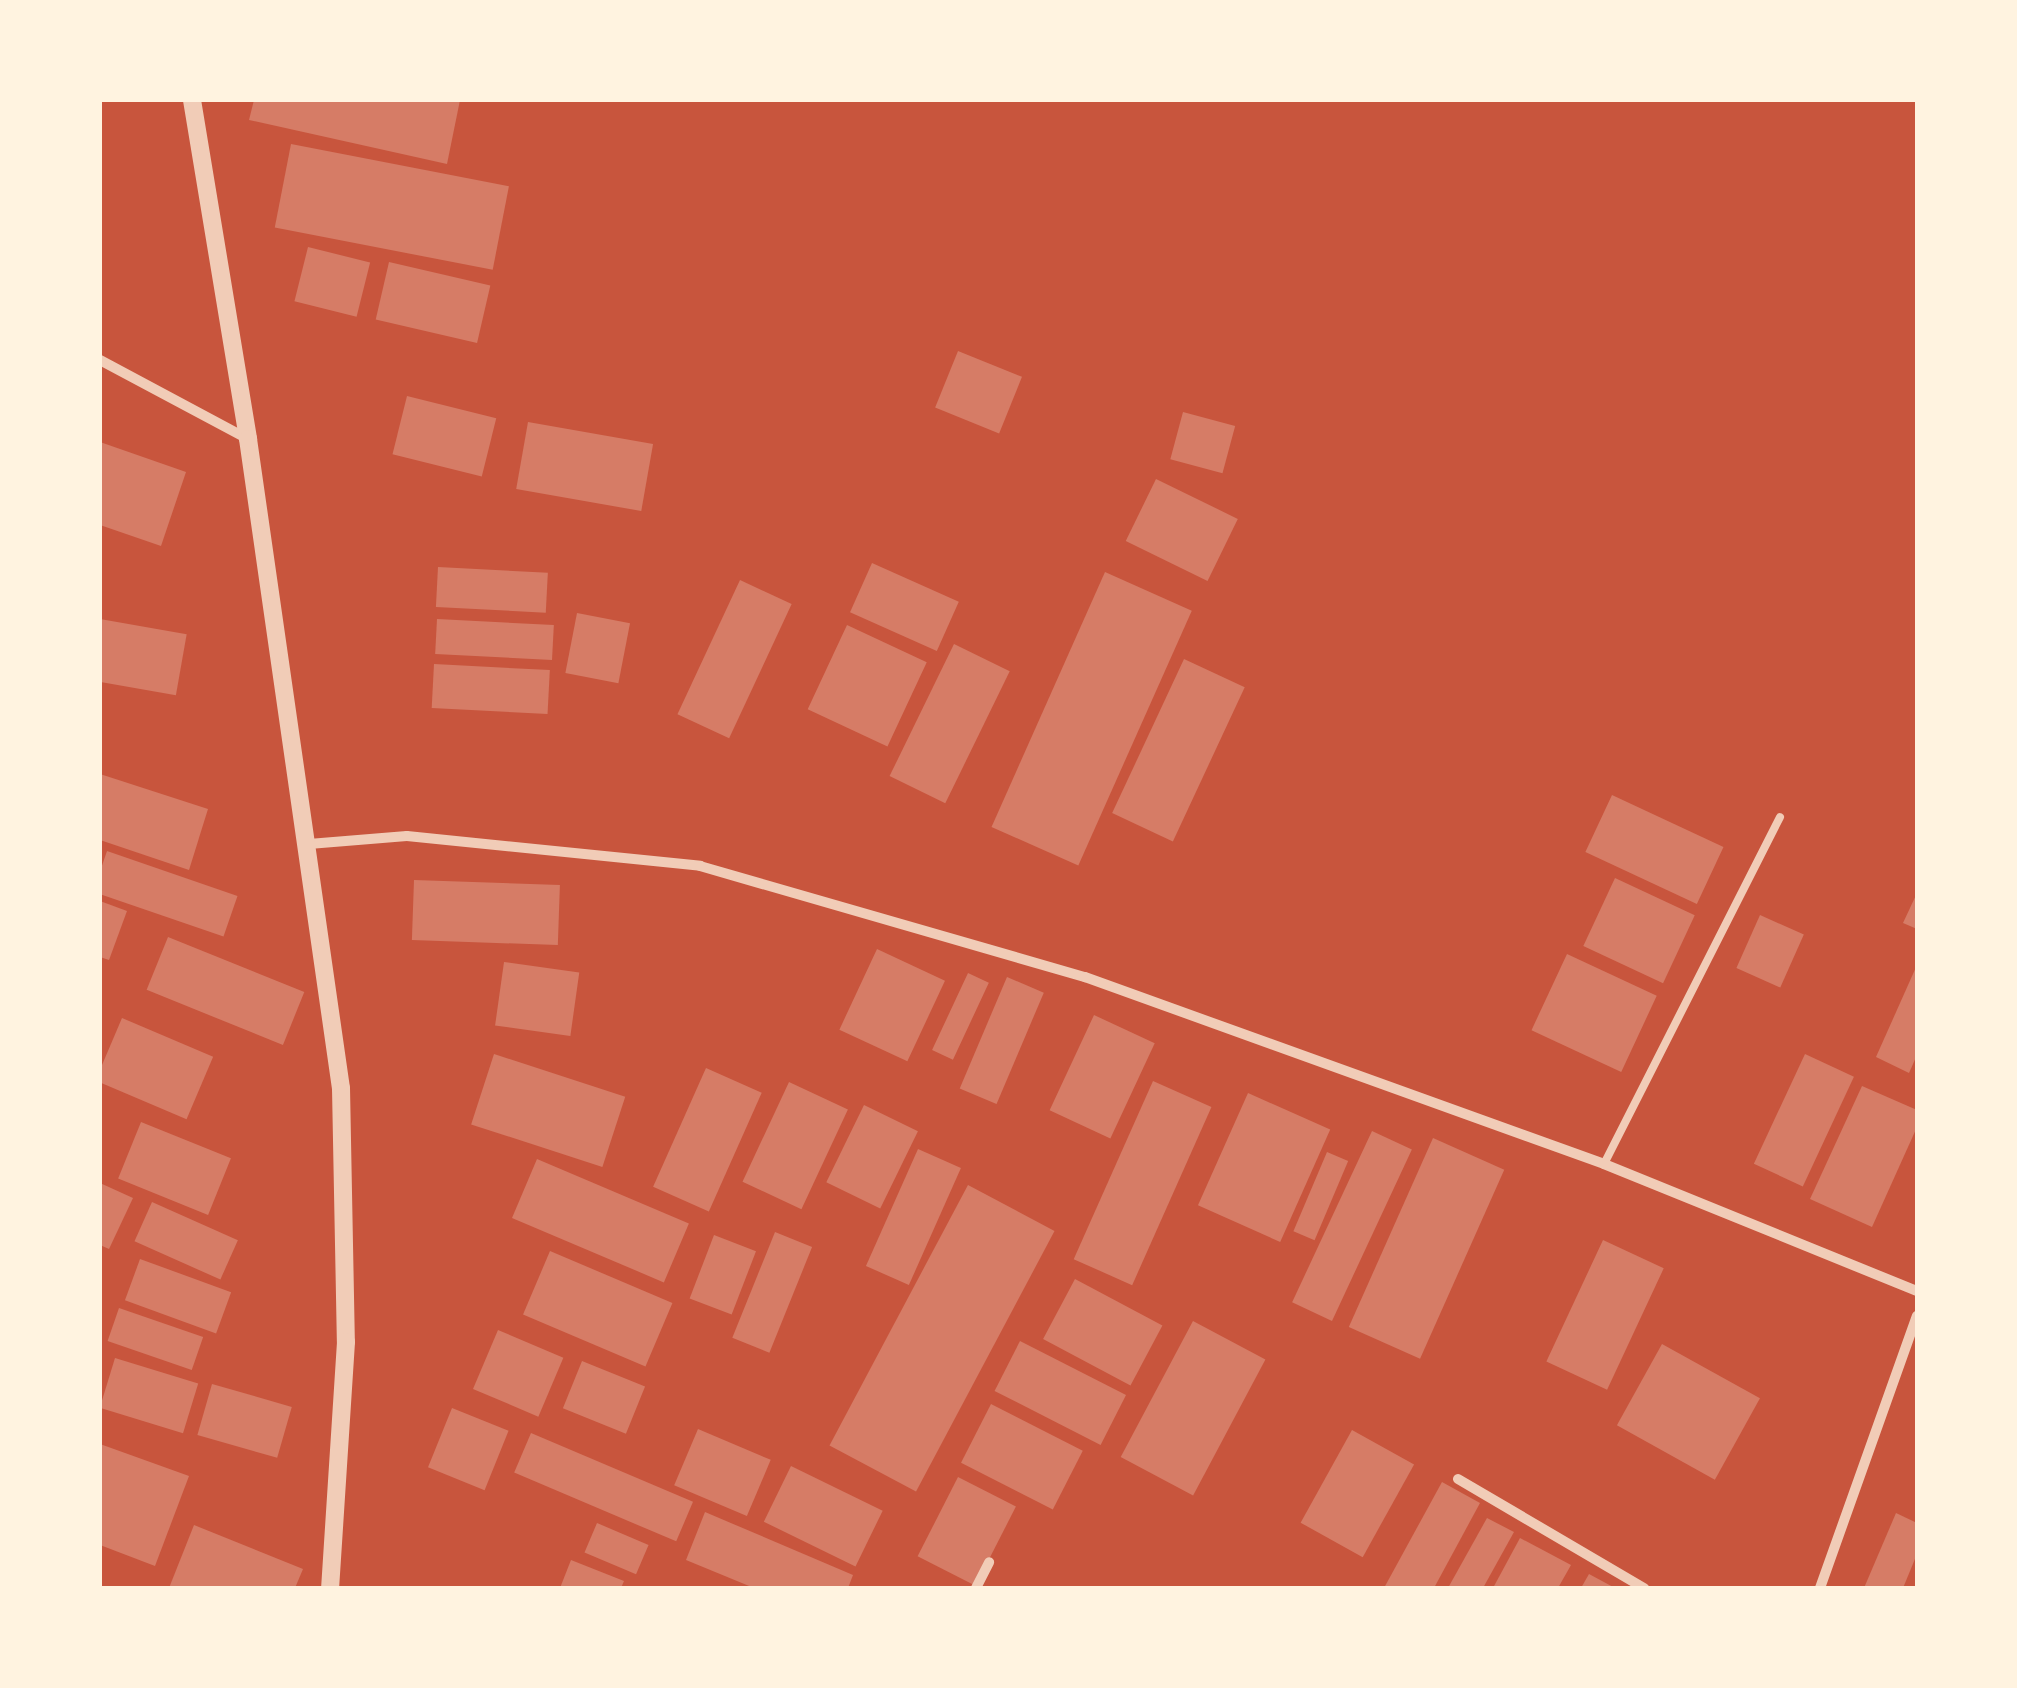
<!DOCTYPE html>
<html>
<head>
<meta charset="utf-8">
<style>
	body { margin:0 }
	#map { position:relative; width:2017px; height:1688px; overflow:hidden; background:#c8553d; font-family:Barlow,sans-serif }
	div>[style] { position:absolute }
	.building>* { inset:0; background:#d67c66; transform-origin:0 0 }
	.service>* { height:8px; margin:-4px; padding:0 4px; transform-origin:4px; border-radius:4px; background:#f1ccb7 }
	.minor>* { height:10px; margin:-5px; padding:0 5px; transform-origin:5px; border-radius:5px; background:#f1ccb7 }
	.tertiary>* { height:18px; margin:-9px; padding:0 9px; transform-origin:9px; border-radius:9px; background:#f1ccb7 }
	span { translate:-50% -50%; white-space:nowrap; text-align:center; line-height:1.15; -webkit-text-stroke:10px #fff3e0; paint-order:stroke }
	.frame { position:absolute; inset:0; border:102px solid #fff3e0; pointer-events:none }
</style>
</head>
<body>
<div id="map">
	<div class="building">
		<i style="clip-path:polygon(254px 100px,460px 100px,447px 164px,249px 120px)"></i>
		<i style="left:291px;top:144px;width:222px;height:85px;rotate:11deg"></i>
		<i style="left:308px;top:247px;width:64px;height:56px;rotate:14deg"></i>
		<i style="left:389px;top:262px;width:104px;height:59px;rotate:13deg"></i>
		<i style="left:958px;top:351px;width:69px;height:61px;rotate:22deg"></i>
		<i style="left:407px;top:396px;width:92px;height:60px;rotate:14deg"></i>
		<i style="left:1183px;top:412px;width:54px;height:49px;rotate:15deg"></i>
		<i style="left:528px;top:422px;width:127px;height:68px;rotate:10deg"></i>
		<i style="clip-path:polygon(100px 442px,186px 472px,161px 546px,100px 525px)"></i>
		<i style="left:1156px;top:479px;width:91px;height:69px;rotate:26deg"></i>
		<i style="left:872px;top:563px;width:95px;height:54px;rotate:24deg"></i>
		<i style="left:438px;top:567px;width:110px;height:40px;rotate:3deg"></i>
		<i style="left:1105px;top:572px;width:95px;height:279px;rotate:24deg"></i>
		<i style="left:740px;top:580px;width:57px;height:148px;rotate:25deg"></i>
		<i style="left:577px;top:613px;width:54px;height:61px;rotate:11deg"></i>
		<i style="left:100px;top:619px;width:88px;height:62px;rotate:10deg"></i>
		<i style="left:437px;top:619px;width:117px;height:35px;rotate:3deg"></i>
		<i style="left:847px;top:625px;width:88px;height:93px;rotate:25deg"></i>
		<i style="left:954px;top:644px;width:62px;height:147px;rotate:26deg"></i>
		<i style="left:1184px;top:659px;width:67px;height:170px;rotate:25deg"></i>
		<i style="left:434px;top:664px;width:116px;height:44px;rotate:3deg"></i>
		<i style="clip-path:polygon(100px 774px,208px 809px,189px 870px,100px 840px)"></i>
		<i style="left:1612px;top:795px;width:123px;height:63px;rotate:25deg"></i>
		<i style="left:107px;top:851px;width:138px;height:43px;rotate:19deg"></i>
		<i style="left:1615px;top:878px;width:88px;height:75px;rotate:25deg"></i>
		<i style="left:414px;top:880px;width:146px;height:60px;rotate:2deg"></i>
		<i style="clip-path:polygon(1917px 893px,1917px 929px,1903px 923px)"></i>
		<i style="clip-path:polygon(100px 901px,127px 911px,109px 960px,100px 957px)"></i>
		<i style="left:1760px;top:915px;width:48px;height:58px;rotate:24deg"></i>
		<i style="left:168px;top:937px;width:147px;height:57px;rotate:22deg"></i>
		<i style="left:877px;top:949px;width:75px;height:89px;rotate:25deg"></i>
		<i style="left:1567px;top:954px;width:99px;height:84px;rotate:25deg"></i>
		<i style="left:504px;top:962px;width:76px;height:64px;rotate:8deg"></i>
		<i style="clip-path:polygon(1917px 965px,1917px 1055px,1909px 1073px,1876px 1057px)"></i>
		<i style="left:968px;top:973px;width:23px;height:85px;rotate:25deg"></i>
		<i style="left:1007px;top:977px;width:40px;height:121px;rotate:23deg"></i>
		<i style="left:1094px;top:1015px;width:67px;height:105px;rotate:25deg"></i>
		<i style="left:122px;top:1018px;width:99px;height:68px;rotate:23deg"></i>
		<i style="left:494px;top:1054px;width:138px;height:74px;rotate:18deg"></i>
		<i style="left:1805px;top:1054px;width:54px;height:121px;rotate:25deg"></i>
		<i style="left:706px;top:1068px;width:61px;height:130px;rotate:24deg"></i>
		<i style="left:1153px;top:1081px;width:64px;height:195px;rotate:24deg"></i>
		<i style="left:789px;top:1082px;width:65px;height:110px;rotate:25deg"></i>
		<i style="clip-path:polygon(1862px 1086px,1917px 1110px,1917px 1127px,1872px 1227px,1810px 1199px)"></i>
		<i style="left:1248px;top:1093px;width:90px;height:123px;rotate:24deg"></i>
		<i style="left:864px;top:1105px;width:60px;height:86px;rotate:26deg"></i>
		<i style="left:141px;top:1122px;width:97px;height:61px;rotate:22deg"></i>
		<i style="left:1372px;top:1131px;width:44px;height:189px;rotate:25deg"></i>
		<i style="left:1433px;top:1138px;width:78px;height:207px;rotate:24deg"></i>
		<i style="left:918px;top:1149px;width:47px;height:128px;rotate:24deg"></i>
		<i style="left:1327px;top:1152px;width:23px;height:86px;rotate:23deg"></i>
		<i style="left:537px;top:1159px;width:165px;height:64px;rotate:23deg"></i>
		<i style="clip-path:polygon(100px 1183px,133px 1198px,109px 1249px,100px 1245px)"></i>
		<i style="left:968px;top:1185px;width:98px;height:295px;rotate:28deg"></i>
		<i style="left:152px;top:1202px;width:94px;height:43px;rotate:24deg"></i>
		<i style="left:775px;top:1232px;width:40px;height:114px;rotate:22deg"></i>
		<i style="left:714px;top:1235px;width:45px;height:68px;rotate:21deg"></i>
		<i style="left:1603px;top:1240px;width:67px;height:134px;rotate:25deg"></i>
		<i style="left:550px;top:1251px;width:133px;height:69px;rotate:23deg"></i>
		<i style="left:140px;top:1259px;width:97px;height:44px;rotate:20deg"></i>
		<i style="left:1075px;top:1279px;width:99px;height:68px;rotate:28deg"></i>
		<i style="left:119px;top:1308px;width:89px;height:35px;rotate:19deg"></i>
		<i style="left:1193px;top:1321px;width:82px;height:154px;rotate:28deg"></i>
		<i style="left:498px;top:1330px;width:71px;height:64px;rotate:23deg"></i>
		<i style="left:1020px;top:1341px;width:119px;height:56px;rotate:27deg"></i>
		<i style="left:1662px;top:1344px;width:112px;height:93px;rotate:29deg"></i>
		<i style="left:115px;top:1358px;width:87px;height:52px;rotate:17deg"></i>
		<i style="left:582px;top:1361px;width:68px;height:51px;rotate:22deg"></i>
		<i style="left:212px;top:1384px;width:83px;height:53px;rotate:16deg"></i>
		<i style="left:991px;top:1404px;width:103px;height:66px;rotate:27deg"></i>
		<i style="left:452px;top:1408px;width:61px;height:64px;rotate:22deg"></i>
		<i style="left:698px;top:1429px;width:79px;height:61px;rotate:23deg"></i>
		<i style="left:1352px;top:1430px;width:71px;height:106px;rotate:29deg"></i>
		<i style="left:531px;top:1433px;width:176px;height:43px;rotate:23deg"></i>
		<i style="clip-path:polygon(100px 1444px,189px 1476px,155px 1566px,100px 1545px)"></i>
		<i style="left:791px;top:1466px;width:102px;height:62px;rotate:26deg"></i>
		<i style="left:958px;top:1477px;width:65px;height:89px;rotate:27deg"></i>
		<i style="clip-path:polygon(1442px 1482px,1480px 1503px,1434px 1588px,1384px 1588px)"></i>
		<i style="clip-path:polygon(705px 1512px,853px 1575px,848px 1588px,754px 1588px,686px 1560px)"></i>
		<i style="clip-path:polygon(1896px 1513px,1917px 1523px,1917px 1554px,1903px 1588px,1864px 1588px)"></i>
		<i style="clip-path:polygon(1487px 1518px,1514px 1532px,1483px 1588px,1448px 1588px)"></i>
		<i style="left:597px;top:1523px;width:56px;height:32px;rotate:23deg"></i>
		<i style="clip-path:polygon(194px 1525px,303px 1569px,295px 1588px,169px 1588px)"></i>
		<i style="clip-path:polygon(1520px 1538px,1571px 1565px,1558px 1588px,1493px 1588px)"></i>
		<i style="clip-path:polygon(571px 1560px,624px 1581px,621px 1588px,560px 1588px)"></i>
		<i style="clip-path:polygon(1589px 1574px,1615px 1588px,1581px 1588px)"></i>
	</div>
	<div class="service">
		<i style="left:1604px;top:1164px;width:389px;rotate:-63.1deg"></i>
	</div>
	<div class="minor">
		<i style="left:100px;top:360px;width:168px;rotate:28.1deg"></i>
		<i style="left:309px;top:844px;width:98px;rotate:-4.7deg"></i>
		<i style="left:407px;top:836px;width:295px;rotate:5.8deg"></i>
		<i style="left:700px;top:866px;width:401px;rotate:16.1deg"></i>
		<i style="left:1085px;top:977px;width:552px;rotate:19.81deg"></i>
		<i style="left:1604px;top:1164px;width:338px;rotate:22.1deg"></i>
		<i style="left:1458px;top:1479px;width:216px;rotate:30.4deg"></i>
		<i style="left:976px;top:1588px;width:29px;rotate:-63deg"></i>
		<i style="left:1820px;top:1588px;width:289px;rotate:-70.4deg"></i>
	</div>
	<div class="tertiary">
		<i style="left:192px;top:100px;width:344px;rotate:80.6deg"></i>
		<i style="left:248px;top:439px;width:656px;rotate:81.85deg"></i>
		<i style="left:341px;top:1088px;width:254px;rotate:88.9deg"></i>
		<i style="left:346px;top:1342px;width:247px;rotate:93.7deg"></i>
	</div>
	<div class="frame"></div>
</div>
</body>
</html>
